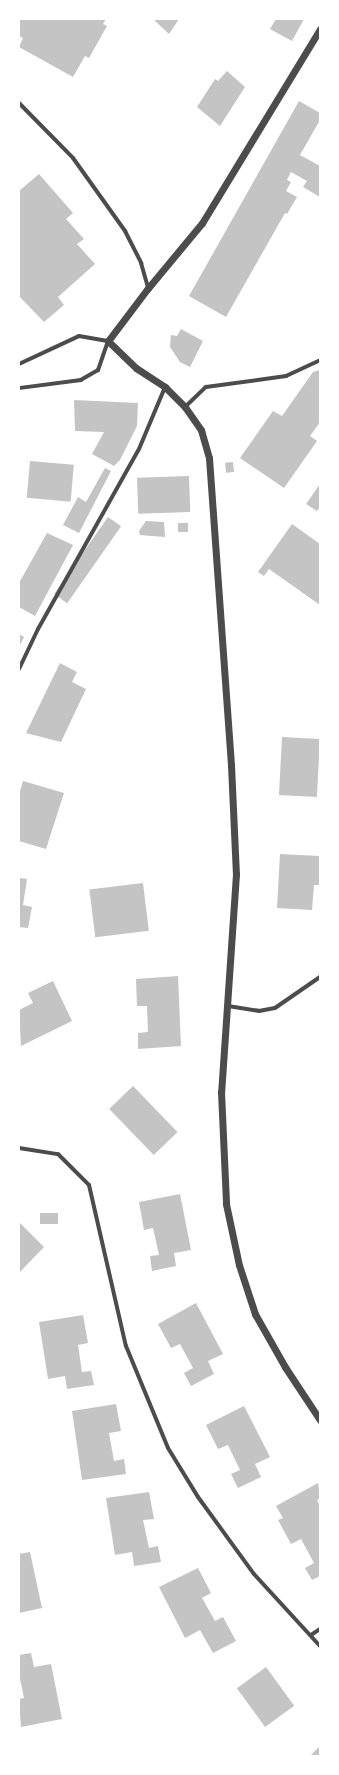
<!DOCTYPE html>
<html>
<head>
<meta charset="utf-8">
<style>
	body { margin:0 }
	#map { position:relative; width:339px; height:1775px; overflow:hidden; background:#fff; font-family:"Alegreya Sans",sans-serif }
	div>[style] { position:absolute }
	.building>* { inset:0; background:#c4c4c4; transform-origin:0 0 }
	.minor>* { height:4px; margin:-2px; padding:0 2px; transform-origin:2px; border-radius:2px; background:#4c4c4c }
	.tertiary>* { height:7px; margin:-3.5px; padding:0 3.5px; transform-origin:3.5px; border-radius:3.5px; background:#4c4c4c }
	span { translate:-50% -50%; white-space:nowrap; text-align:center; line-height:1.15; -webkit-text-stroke:4px #fff; paint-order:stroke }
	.frame { position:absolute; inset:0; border:20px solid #fff; pointer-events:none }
</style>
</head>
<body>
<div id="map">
	<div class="building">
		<i style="clip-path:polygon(19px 19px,106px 19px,103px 24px,107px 26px,89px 58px,85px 56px,73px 77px,19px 47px,23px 38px,19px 36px)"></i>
		<i style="clip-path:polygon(153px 19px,179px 19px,169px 34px)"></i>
		<i style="clip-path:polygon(276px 19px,304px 19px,292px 41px,270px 29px)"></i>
		<i style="clip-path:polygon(227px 71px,245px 87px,220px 126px,197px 107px,215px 79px,218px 81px)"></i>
		<i style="clip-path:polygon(299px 101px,320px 113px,320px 120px,300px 155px,320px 166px,320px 197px,303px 187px,307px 181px,291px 172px,287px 180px,291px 182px,286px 191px,297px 197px,287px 214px,285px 213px,226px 317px,189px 296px)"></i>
		<i style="clip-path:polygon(39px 174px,73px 213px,66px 219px,84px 239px,77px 244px,95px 264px,58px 297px,64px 305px,44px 322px,19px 296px,19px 191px)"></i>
		<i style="clip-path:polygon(181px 329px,203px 341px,190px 367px,180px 362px,170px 347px,171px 335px,177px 336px)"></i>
		<i style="clip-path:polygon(320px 370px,320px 422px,310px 436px,317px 441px,284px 488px,240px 458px,273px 411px,282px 416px,313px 372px)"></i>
		<i style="clip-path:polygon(74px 400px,138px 403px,137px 426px,120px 460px,114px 466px,92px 454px,104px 432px,75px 431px)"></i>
		<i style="left:30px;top:461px;width:44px;height:37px;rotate:5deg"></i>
		<i style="left:233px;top:462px;width:10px;height:8px;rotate:84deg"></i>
		<i style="clip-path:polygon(105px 468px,111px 471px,79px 533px,63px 525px,78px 497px,86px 502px)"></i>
		<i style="left:189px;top:476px;width:36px;height:52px;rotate:88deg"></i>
		<i style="clip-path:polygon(320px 484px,320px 507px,317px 511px,306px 504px)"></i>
		<i style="left:108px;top:517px;width:16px;height:94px;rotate:35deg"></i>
		<i style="clip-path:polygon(146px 521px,164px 522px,165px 537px,140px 535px,139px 531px)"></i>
		<i style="left:178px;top:523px;width:10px;height:9px"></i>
		<i style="clip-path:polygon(292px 524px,320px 544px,320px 605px,269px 569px,264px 576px,258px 572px)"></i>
		<i style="clip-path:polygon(47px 533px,73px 545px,35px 616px,19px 607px,19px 583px)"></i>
		<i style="clip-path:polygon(19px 634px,24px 637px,19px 647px)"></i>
		<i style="clip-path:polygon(60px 663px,77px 672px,72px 682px,86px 689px,61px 742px,26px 733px)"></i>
		<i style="left:282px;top:737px;width:38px;height:58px;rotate:3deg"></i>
		<i style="clip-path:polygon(23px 781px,64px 793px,46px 849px,19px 841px,19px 795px)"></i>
		<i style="clip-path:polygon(280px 854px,320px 856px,320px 885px,314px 885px,312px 910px,277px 908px)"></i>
		<i style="clip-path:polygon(19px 878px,27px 879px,23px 905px,32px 907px,28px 928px,19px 927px)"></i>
		<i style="left:143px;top:883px;width:48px;height:54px;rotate:83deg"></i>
		<i style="clip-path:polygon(178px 976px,181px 1046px,138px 1049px,138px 1033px,148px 1032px,147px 1006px,137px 1006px,136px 979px)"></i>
		<i style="clip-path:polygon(53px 981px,72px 1021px,21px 1046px,19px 1010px,33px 1003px,28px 993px)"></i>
		<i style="left:133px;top:1086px;width:64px;height:33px;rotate:46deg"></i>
		<i style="clip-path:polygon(180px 1194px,191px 1250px,174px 1253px,176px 1266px,152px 1271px,150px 1256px,159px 1255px,153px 1228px,144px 1230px,139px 1202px)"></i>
		<i style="left:40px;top:1213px;width:18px;height:11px"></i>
		<i style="clip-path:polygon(19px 1222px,44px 1247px,19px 1273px)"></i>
		<i style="clip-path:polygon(196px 1303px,223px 1354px,208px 1361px,214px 1374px,191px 1386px,184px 1373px,193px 1368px,180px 1344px,171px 1348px,158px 1324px)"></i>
		<i style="clip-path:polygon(83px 1315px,88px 1343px,78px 1345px,82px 1372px,91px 1371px,94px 1385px,67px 1389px,65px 1376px,48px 1379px,39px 1322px)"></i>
		<i style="clip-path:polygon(116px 1404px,121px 1431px,109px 1433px,114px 1461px,124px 1459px,126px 1474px,82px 1480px,72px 1411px)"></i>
		<i style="clip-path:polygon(244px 1406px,270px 1457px,255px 1464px,261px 1477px,238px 1488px,231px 1474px,240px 1470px,228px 1445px,218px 1449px,206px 1425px)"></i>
		<i style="clip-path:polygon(318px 1483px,320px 1498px,317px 1500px,320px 1506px,320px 1576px,312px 1580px,305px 1568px,314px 1563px,301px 1539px,291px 1544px,278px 1520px,283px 1518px,276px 1506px)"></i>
		<i style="clip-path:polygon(149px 1492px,154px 1519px,143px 1520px,149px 1548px,158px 1546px,161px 1562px,134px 1566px,132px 1552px,115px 1555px,106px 1498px)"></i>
		<i style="clip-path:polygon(30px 1552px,42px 1608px,19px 1613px,19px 1554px)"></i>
		<i style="clip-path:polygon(198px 1568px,211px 1593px,202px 1598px,215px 1621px,223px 1617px,236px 1641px,213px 1653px,200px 1630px,185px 1638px,159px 1587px)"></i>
		<i style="clip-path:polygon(31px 1653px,34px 1667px,51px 1664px,62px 1719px,21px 1727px,19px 1699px,24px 1698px,19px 1674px,19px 1655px)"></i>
		<i style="left:266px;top:1667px;width:48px;height:36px;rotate:54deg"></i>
		<i style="clip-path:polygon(320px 1746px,320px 1756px,310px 1756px)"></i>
	</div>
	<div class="minor">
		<i style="left:19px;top:103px;width:77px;rotate:45.5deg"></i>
		<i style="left:73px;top:158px;width:90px;rotate:54.5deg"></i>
		<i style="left:125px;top:231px;width:36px;rotate:63deg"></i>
		<i style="left:141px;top:263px;width:26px;rotate:74deg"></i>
		<i style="left:19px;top:364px;width:66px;rotate:-25deg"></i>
		<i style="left:79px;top:336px;width:29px;rotate:10deg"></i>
		<i style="left:108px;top:341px;width:31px;rotate:109deg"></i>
		<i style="left:98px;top:370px;width:20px;rotate:150deg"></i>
		<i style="left:81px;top:380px;width:63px;rotate:172.6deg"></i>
		<i style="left:185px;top:407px;width:29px;rotate:-44deg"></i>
		<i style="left:206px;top:387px;width:81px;rotate:-7.8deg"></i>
		<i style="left:286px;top:376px;width:38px;rotate:-25deg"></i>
		<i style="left:19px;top:669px;width:44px;rotate:-64.6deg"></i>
		<i style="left:38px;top:629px;width:206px;rotate:-60.7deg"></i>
		<i style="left:139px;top:449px;width:67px;rotate:-67.2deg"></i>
		<i style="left:228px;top:1006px;width:31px;rotate:9deg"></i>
		<i style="left:259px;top:1011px;width:16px;rotate:-11deg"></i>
		<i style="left:275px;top:1008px;width:55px;rotate:-34.6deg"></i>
		<i style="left:19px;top:1148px;width:39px;rotate:9deg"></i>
		<i style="left:58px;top:1154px;width:44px;rotate:45deg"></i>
		<i style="left:89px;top:1185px;width:165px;rotate:77.1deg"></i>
		<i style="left:126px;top:1346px;width:110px;rotate:67.6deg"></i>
		<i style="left:168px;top:1448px;width:57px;rotate:58.5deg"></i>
		<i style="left:198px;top:1497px;width:95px;rotate:54deg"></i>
		<i style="left:254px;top:1574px;width:98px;rotate:47.5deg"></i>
		<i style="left:311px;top:1635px;width:11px;rotate:-34deg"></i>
	</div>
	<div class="tertiary">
		<i style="left:320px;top:29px;width:227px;rotate:121.3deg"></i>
		<i style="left:202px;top:223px;width:85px;rotate:129.7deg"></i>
		<i style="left:148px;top:288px;width:66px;rotate:127deg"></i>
		<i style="left:108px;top:341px;width:39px;rotate:44deg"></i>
		<i style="left:136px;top:368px;width:35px;rotate:33deg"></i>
		<i style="left:165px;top:387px;width:28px;rotate:45deg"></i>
		<i style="left:185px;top:407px;width:28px;rotate:55deg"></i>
		<i style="left:201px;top:430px;width:29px;rotate:74deg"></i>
		<i style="left:209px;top:458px;width:308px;rotate:85.9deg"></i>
		<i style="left:231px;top:765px;width:109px;rotate:87.4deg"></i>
		<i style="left:236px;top:874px;width:219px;rotate:93.9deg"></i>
		<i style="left:221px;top:1092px;width:112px;rotate:87.4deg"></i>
		<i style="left:226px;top:1204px;width:62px;rotate:78deg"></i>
		<i style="left:239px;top:1265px;width:52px;rotate:71.9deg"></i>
		<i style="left:255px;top:1314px;width:61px;rotate:60.5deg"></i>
		<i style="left:285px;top:1367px;width:64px;rotate:56.6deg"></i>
	</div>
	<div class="frame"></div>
</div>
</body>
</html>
